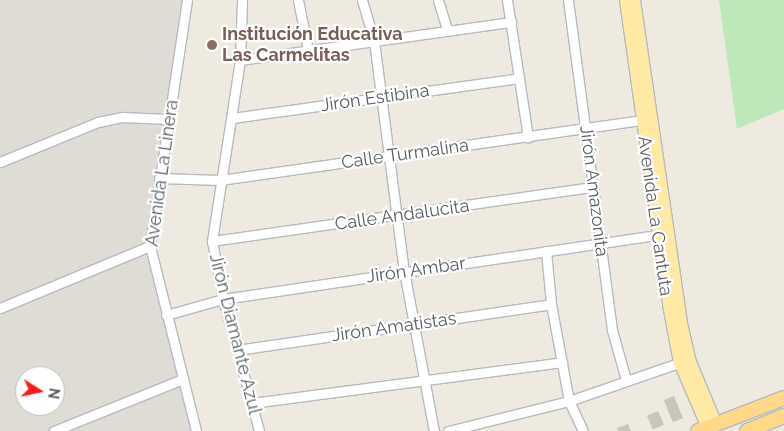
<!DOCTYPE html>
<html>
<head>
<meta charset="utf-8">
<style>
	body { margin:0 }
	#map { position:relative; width:784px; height:431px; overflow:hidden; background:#eeeae0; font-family:Raleway,sans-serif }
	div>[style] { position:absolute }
	.industrial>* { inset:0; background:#dedcd5 }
	.green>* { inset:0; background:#bde9ba }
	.building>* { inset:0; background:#c9c5bd; transform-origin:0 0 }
	.roads { filter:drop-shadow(1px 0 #b6babf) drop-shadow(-1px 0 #b6babf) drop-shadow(0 1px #b6babf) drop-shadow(0 -1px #b6babf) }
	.minor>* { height:9px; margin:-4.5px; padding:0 4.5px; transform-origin:4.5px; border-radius:4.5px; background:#fff }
	.major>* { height:11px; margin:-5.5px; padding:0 5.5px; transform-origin:5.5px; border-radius:5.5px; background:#ffeaa5 }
	.highway>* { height:14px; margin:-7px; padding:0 7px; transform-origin:7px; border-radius:7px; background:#ffd987 }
	.dots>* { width:14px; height:14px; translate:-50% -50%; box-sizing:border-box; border:2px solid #fff; border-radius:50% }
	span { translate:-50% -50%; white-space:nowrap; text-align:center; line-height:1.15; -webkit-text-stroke:4.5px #fff; paint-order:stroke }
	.education-label { font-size:18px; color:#785e54; font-weight:700 }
	.left { translate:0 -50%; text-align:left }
	.street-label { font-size:18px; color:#595e63 }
	.north { position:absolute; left:15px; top:366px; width:50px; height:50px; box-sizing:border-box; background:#fff; border:1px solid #bdbfc1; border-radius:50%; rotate:100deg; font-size:14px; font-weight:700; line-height:20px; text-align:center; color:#595e63 }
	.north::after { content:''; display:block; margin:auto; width:18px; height:22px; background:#fc1c19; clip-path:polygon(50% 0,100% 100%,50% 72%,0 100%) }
</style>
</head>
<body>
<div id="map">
	<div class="industrial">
		<i style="clip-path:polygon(evenodd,0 0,184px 0,147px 236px,148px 254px,193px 431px,0 431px,0 0,25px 376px,55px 376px,55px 406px,25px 406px,25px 376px)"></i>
	</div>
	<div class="green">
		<i style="clip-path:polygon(719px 0,784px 0,784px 109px,737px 129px)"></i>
	</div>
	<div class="building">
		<i style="left:674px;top:396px;width:24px;height:11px;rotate:68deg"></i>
		<i style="left:658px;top:411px;width:15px;height:12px;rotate:67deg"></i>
		<i style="clip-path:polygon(628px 424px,631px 431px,618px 431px,617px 428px)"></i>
	</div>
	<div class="roads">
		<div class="minor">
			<i style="left:187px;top:0;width:249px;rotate:98.6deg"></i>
			<i style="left:150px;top:246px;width:191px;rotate:76deg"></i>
			<i style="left:242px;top:0;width:60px;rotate:91.9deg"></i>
			<i style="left:240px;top:60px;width:183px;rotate:98.8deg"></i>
			<i style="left:212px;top:241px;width:59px;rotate:79.3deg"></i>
			<i style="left:223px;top:299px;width:137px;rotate:74.7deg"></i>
			<i style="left:298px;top:0;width:51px;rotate:78.7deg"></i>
			<i style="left:362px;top:0;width:43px;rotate:73.7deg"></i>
			<i style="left:374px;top:41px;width:232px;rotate:82.6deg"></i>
			<i style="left:404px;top:271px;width:163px;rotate:79.4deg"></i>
			<i style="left:438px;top:0;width:31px;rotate:73deg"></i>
			<i style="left:507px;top:0;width:139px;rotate:81.3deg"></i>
			<i style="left:568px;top:0;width:333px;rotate:82.4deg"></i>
			<i style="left:612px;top:330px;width:52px;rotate:74.4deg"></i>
			<i style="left:240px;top:60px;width:274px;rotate:-8deg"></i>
			<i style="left:232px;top:118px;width:290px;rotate:-7.9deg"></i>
			<i style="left:0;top:162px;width:106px;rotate:-22.2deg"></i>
			<i style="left:98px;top:122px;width:25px;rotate:-12deg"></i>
			<i style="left:122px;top:117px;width:46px;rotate:2.5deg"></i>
			<i style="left:159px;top:178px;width:61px;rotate:1.9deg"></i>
			<i style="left:220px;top:180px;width:432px;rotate:-8.1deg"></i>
			<i style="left:212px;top:241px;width:385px;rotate:-8.1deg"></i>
			<i style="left:546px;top:251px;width:53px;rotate:84.6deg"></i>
			<i style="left:551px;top:304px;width:99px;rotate:79.5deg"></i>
			<i style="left:569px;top:401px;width:33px;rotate:65deg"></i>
			<i style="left:0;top:308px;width:162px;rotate:-22.5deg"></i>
			<i style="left:166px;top:315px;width:59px;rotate:-15.7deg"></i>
			<i style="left:223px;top:299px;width:444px;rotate:-8.4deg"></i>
			<i style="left:237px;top:350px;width:317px;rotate:-8.3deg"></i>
			<i style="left:252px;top:403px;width:313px;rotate:-7.5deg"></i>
			<i style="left:54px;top:431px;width:139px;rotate:-22deg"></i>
			<i style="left:448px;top:431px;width:125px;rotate:-13.9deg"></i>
			<i style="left:569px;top:401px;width:122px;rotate:-19.2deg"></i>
		</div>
		<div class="major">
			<i style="left:625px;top:0;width:307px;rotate:81.9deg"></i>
			<i style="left:668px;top:304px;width:59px;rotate:79.3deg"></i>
			<i style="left:679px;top:362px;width:71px;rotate:66.7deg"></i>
			<i style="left:634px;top:0;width:326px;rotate:81.7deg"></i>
			<i style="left:681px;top:323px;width:37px;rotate:77deg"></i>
			<i style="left:689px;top:359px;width:70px;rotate:67.4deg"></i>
		</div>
		<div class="highway">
			<i style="left:698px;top:431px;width:92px;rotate:-21deg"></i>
			<i style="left:747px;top:431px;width:40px;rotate:-22deg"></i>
		</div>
	</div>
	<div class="dots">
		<i style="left:212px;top:45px;background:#8d6e63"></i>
	</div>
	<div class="education-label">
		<span class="left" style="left:222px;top:45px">Institución Educativa<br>Las Carmelitas</span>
	</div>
	<div class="street-label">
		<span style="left:375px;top:98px;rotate:-8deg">Jirón Estibina</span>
		<span style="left:405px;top:154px;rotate:-8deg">Calle Turmalina</span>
		<span style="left:162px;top:173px;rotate:-82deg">Avenida La Linera</span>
		<span style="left:594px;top:191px;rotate:83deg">Jirón Amazonita</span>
		<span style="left:402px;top:215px;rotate:-8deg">Calle Andalucita</span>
		<span style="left:655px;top:216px;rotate:82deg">Avenida La Cantuta</span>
		<span style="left:416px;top:270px;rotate:-8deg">Jirón Ambar</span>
		<span style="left:394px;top:327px;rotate:-8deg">Jirón Amatistas</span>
		<span style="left:235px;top:334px;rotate:76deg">Jirón Diamante Azul</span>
	</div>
	<div class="north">N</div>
</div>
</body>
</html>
